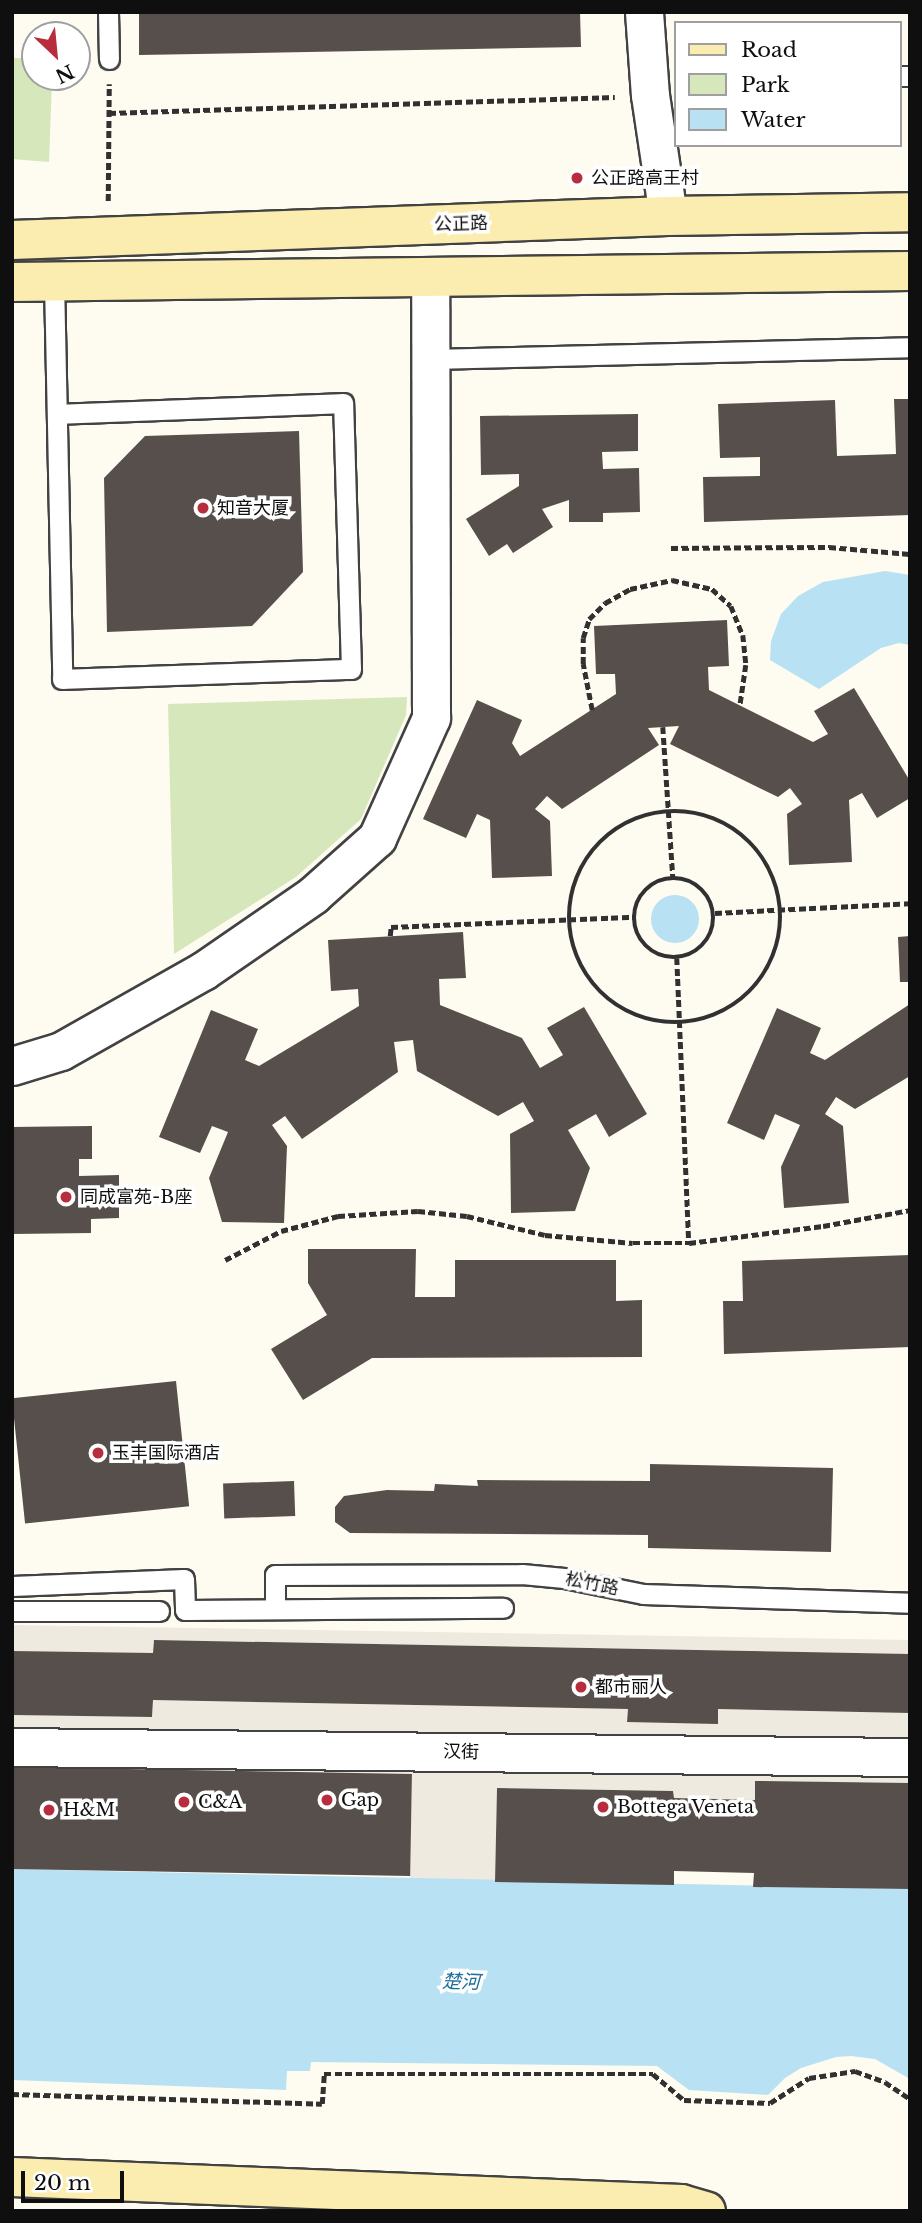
<!DOCTYPE html>
<html>
<head>
<meta charset="utf-8">
<style>
	body { margin:0 }
	#map { position:relative; width:922px; height:2223px; overflow:hidden; background:#fefbf1; font-family:"Libre Baskerville","Noto Sans SC",serif }
	div>[style] { position:absolute }
	.green>* { inset:0; background:#d6e7bc }
	.plaza>* { inset:0; background:#efeae0 }
	.water>* { inset:0; background:#b8e1f3 }
	.round { border-radius:50% }
	.building>* { inset:0; background:#574f4b; transform-origin:0 0 }
	.path>* { height:4.5px; margin-top:-2.25px; transform-origin:0; background:repeating-linear-gradient(90deg,#313131 0 7px,transparent 0 10.5px) }
	.path>.ring { margin:-2.25px; padding:0; box-sizing:content-box; background:none; border:4.5px solid #313131; border-radius:50% }
	.roads { filter:drop-shadow(2px 0 #424242) drop-shadow(-2px 0 #424242) drop-shadow(0 2px #424242) drop-shadow(0 -2px #424242) }
	.lane>* { height:19px; margin:-9.5px; padding:0 9.5px; transform-origin:9.5px; border-radius:9.5px; background:#fff }
	.street>* { height:37px; margin:-18.5px; padding:0 18.5px; transform-origin:18.5px; border-radius:18.5px; background:#fff }
	.secondary>* { height:38px; margin:-19px; padding:0 19px; transform-origin:19px; border-radius:19px; background:#fbedaf }
	.dots>* { width:19px; height:19px; translate:-50% -50%; box-sizing:border-box; border:4px solid #fff; border-radius:50% }
	span { translate:-50% -50%; white-space:nowrap; text-align:center; line-height:1.15; -webkit-text-stroke:7px #fff; paint-order:stroke }
	.poi-label { font-size:18px; color:#0f0f0f }
	.left { translate:0 -50%; text-align:left }
	.street-label { font-size:18px; color:#0f0f0f }
	.water-label { font-size:19px; color:#1d6d9b; font-style:italic }
	.frame { position:absolute; inset:0; border:14px solid #0f0f0f; pointer-events:none }
	.legend { position:absolute; left:674px; top:21px; width:228px; height:126px; box-sizing:border-box; background:#fff; border:2px solid #9f9f9f; margin:0; padding:9px 12px; list-style:none; font-size:21px; color:#0f0f0f }
	.legend li { display:flex; align-items:center; gap:14px; height:35px }
	.legend b { width:35px; border:2px solid #9f9f9f }
	.north { position:absolute; left:21px; top:21px; width:70px; height:70px; box-sizing:border-box; background:#fff; border:2px solid #9f9f9f; border-radius:50%; rotate:154deg; font-size:19px; font-weight:700; line-height:28px; text-align:center; color:#0f0f0f }
	.north::after { content:''; display:block; margin:auto; width:24px; height:32px; background:#b82d3e; clip-path:polygon(50% 0,100% 100%,50% 72%,0 100%) }
	.scale { position:absolute; left:21px; top:2171px; width:103px; height:32px; box-sizing:border-box; border:4px solid #0f0f0f; border-top:0; padding-left:9px; font-size:21px; line-height:24px; white-space:nowrap; color:#0f0f0f; -webkit-text-stroke:5px #fff; paint-order:stroke }
</style>
</head>
<body>
<div id="map">
	<div class="green">
		<i style="clip-path:polygon(12px 58px,35px 58px,35px 77px,49px 77px,52px 81px,49px 162px,12px 159px)"></i>
		<i style="clip-path:polygon(407px 697px,406px 715px,361px 819px,296px 877px,174px 954px,168px 704px)"></i>
	</div>
	<div class="plaza">
		<i style="clip-path:polygon(12px 1625px,910px 1640px,910px 1654px,154px 1640px,153px 1653px,12px 1652px)"></i>
		<i style="clip-path:polygon(153px 1700px,628px 1709px,627px 1721px,718px 1723px,718px 1709px,910px 1713px,910px 1783px,756px 1781px,755px 1800px,674px 1798px,673px 1791px,497px 1788px,495px 1882px,410px 1878px,412px 1777px,12px 1767px,12px 1715px,152px 1717px)"></i>
	</div>
	<div class="water">
		<i style="clip-path:polygon(885px 571px,910px 575px,910px 645px,899px 643px,881px 648px,819px 689px,770px 660px,771px 641px,781px 614px,798px 596px,823px 582px)"></i>
		<i class="round" style="left:651px;top:895px;width:48px;height:48px"></i>
		<i style="clip-path:polygon(12px 1869px,910px 1889px,910px 2079px,875px 2059px,851px 2056px,836px 2057px,801px 2068px,785px 2078px,768px 2095px,689px 2090px,657px 2066px,311px 2062px,310px 2071px,287px 2071px,286px 2090px,12px 2080px)"></i>
	</div>
	<div class="building">
		<i style="clip-path:polygon(139px 12px,580px 12px,581px 47px,139px 55px)"></i>
		<i style="clip-path:polygon(894px 399px,910px 399px,910px 515px,704px 522px,703px 477px,760px 476px,760px 457px,720px 458px,718px 404px,835px 400px,837px 456px,896px 454px)"></i>
		<i style="clip-path:polygon(638px 414px,638px 451px,602px 452px,603px 469px,639px 468px,640px 512px,603px 513px,603px 522px,569px 522px,569px 500px,542px 509px,553px 527px,513px 553px,507px 544px,489px 556px,466px 519px,519px 486px,519px 474px,481px 475px,480px 416px)"></i>
		<i style="clip-path:polygon(299px 431px,303px 572px,252px 626px,107px 632px,104px 478px,145px 436px)"></i>
		<i style="clip-path:polygon(727px 620px,729px 666px,708px 667px,709px 690px,813px 742px,828px 734px,814px 711px,854px 688px,910px 781px,910px 798px,877px 818px,862px 793px,849px 800px,852px 862px,789px 865px,787px 814px,802px 804px,790px 788px,778px 797px,670px 744px,679px 726px,648px 728px,659px 745px,562px 809px,547px 796px,535px 809px,550px 821px,552px 876px,492px 878px,490px 820px,477px 814px,466px 838px,423px 819px,477px 700px,522px 720px,512px 743px,520px 756px,616px 694px,615px 674px,596px 674px,594px 626px)"></i>
		<i style="clip-path:polygon(463px 932px,466px 978px,439px 979px,440px 1005px,522px 1038px,540px 1068px,563px 1055px,547px 1028px,584px 1007px,647px 1114px,609px 1137px,596px 1114px,568px 1130px,590px 1168px,575px 1211px,511px 1213px,510px 1134px,534px 1121px,523px 1102px,498px 1116px,417px 1071px,413px 1040px,394px 1042px,398px 1072px,302px 1139px,285px 1116px,272px 1125px,287px 1146px,284px 1223px,222px 1222px,209px 1178px,228px 1132px,212px 1126px,200px 1153px,159px 1137px,211px 1010px,258px 1029px,245px 1060px,259px 1066px,359px 1006px,358px 989px,331px 991px,328px 940px)"></i>
		<i style="clip-path:polygon(910px 936px,910px 982px,900px 982px,898px 937px)"></i>
		<i style="clip-path:polygon(910px 1004px,910px 1076px,855px 1109px,836px 1097px,825px 1114px,843px 1126px,849px 1203px,784px 1208px,781px 1167px,800px 1125px,775px 1114px,764px 1140px,727px 1123px,777px 1008px,821px 1028px,810px 1053px,825px 1060px)"></i>
		<i style="clip-path:polygon(92px 1126px,92px 1159px,79px 1159px,79px 1176px,119px 1175px,119px 1218px,91px 1219px,91px 1233px,12px 1234px,12px 1127px)"></i>
		<i style="clip-path:polygon(308px 1249px,416px 1249px,415px 1297px,455px 1297px,455px 1260px,616px 1260px,616px 1301px,642px 1300px,642px 1357px,372px 1358px,303px 1400px,271px 1349px,327px 1315px,308px 1283px)"></i>
		<i style="clip-path:polygon(910px 1255px,910px 1347px,724px 1354px,723px 1301px,743px 1301px,742px 1261px)"></i>
		<i style="left:176px;top:1381px;width:126px;height:165px;rotate:84deg"></i>
		<i style="clip-path:polygon(650px 1464px,833px 1468px,831px 1552px,648px 1548px,648px 1535px,350px 1533px,335px 1522px,335px 1507px,344px 1496px,387px 1490px,434px 1491px,435px 1484px,478px 1486px,477px 1480px,650px 1481px)"></i>
		<i style="left:294px;top:1481px;width:35px;height:71px;rotate:88deg"></i>
		<i style="clip-path:polygon(154px 1640px,910px 1654px,910px 1713px,718px 1709px,718px 1724px,627px 1722px,628px 1709px,153px 1700px,152px 1717px,12px 1715px,12px 1651px,153px 1653px)"></i>
		<i style="left:12px;top:1767px;width:400px;height:102px;rotate:1deg"></i>
		<i style="clip-path:polygon(755px 1781px,910px 1783px,910px 1889px,753px 1887px,754px 1873px,674px 1871px,674px 1885px,495px 1882px,497px 1788px,673px 1791px,674px 1798px,755px 1800px)"></i>
	</div>
	<div class="path">
		<i style="left:109px;top:113px;width:506px;rotate:-1.81deg"></i>
		<i style="left:108px;top:201px;width:117px;rotate:-89.5deg"></i>
		<i style="left:671px;top:548px;width:158px;rotate:-0.4deg"></i>
		<i style="left:829px;top:547px;width:81px;rotate:4.9deg"></i>
		<i style="left:592px;top:710px;width:47px;rotate:-101.1deg"></i>
		<i style="left:583px;top:664px;width:26px;rotate:-90deg"></i>
		<i style="left:583px;top:638px;width:20px;rotate:-72deg"></i>
		<i style="left:589px;top:619px;width:23px;rotate:-45deg"></i>
		<i style="left:605px;top:603px;width:29px;rotate:-29deg"></i>
		<i style="left:630px;top:589px;width:43px;rotate:-12.1deg"></i>
		<i style="left:672px;top:580px;width:41px;rotate:12.7deg"></i>
		<i style="left:712px;top:589px;width:25px;rotate:42deg"></i>
		<i style="left:731px;top:606px;width:31px;rotate:68deg"></i>
		<i style="left:743px;top:635px;width:30px;rotate:84deg"></i>
		<i style="left:746px;top:665px;width:41px;rotate:98.3deg"></i>
		<i style="left:663px;top:727px;width:151px;rotate:86.2deg"></i>
		<i class="ring" style="left:569px;top:811px;width:207.5px;height:207.5px"></i>
		<i class="ring" style="left:634px;top:878px;width:75.5px;height:75.5px"></i>
		<i style="left:715px;top:913px;width:195px;rotate:-2.9deg"></i>
		<i style="left:390px;top:936px;width:9px;rotate:-84deg"></i>
		<i style="left:391px;top:927px;width:243px;rotate:-2.4deg"></i>
		<i style="left:677px;top:958px;width:285px;rotate:87.6deg"></i>
		<i style="left:225px;top:1260px;width:63px;rotate:-27.4deg"></i>
		<i style="left:281px;top:1231px;width:59px;rotate:-14.7deg"></i>
		<i style="left:338px;top:1216px;width:80px;rotate:-3.6deg"></i>
		<i style="left:418px;top:1211px;width:49px;rotate:5.8deg"></i>
		<i style="left:467px;top:1216px;width:80px;rotate:13.7deg"></i>
		<i style="left:545px;top:1235px;width:88px;rotate:5.2deg"></i>
		<i style="left:633px;top:1243px;width:56px"></i>
		<i style="left:689px;top:1243px;width:135px;rotate:-7.2deg"></i>
		<i style="left:823px;top:1226px;width:88px;rotate:-10.4deg"></i>
		<i style="left:12px;top:2094px;width:310px;rotate:1.8deg"></i>
		<i style="left:322px;top:2104px;width:30px;rotate:-86deg"></i>
		<i style="left:324px;top:2074px;width:329px"></i>
		<i style="left:653px;top:2074px;width:40px;rotate:40deg"></i>
		<i style="left:684px;top:2100px;width:86px;rotate:2deg"></i>
		<i style="left:770px;top:2103px;width:46px;rotate:-32.7deg"></i>
		<i style="left:809px;top:2078px;width:47px;rotate:-8.7deg"></i>
		<i style="left:855px;top:2071px;width:32px;rotate:20deg"></i>
		<i style="left:885px;top:2082px;width:30px;rotate:34deg"></i>
	</div>
	<div class="roads">
		<div class="lane">
			<i style="left:108px;top:12px;width:47px;rotate:88.8deg"></i>
			<i style="left:899px;top:76px;width:11px"></i>
			<i style="left:54px;top:281px;width:398px;rotate:88.8deg"></i>
			<i style="left:62px;top:679px;width:289px;rotate:-2deg"></i>
			<i style="left:351px;top:669px;width:266px;rotate:-91.7deg"></i>
			<i style="left:343px;top:403px;width:286px;rotate:177.8deg"></i>
			<i style="left:431px;top:359px;width:479px;rotate:-1.4deg"></i>
			<i style="left:12px;top:1586px;width:172px;rotate:-2.3deg"></i>
			<i style="left:184px;top:1579px;width:31px;rotate:88deg"></i>
			<i style="left:185px;top:1610px;width:318px;rotate:-0.4deg"></i>
			<i style="left:275px;top:1607px;width:32px;rotate:-90deg"></i>
			<i style="left:275px;top:1575px;width:247px;rotate:-0.2deg"></i>
			<i style="left:522px;top:1574px;width:42px;rotate:5.4deg"></i>
			<i style="left:564px;top:1578px;width:81px;rotate:11.4deg"></i>
			<i style="left:643px;top:1594px;width:267px;rotate:1.9deg"></i>
			<i style="left:12px;top:1611px;width:147px"></i>
		</div>
		<div class="street">
			<i style="left:644px;top:12px;width:83px;rotate:85.9deg"></i>
			<i style="left:650px;top:95px;width:122px;rotate:81.5deg"></i>
			<i style="left:12px;top:1066px;width:51px;rotate:-17deg"></i>
			<i style="left:61px;top:1051px;width:163px;rotate:-29.4deg"></i>
			<i style="left:203px;top:971px;width:134px;rotate:-34.6deg"></i>
			<i style="left:313px;top:895px;width:86px;rotate:-41.7deg"></i>
			<i style="left:377px;top:838px;width:132px;rotate:-65.8deg"></i>
			<i style="left:431px;top:718px;width:442px;rotate:-90.1deg"></i>
			<i style="left:12px;top:1747px;width:898px;rotate:0.64deg"></i>
		</div>
		<div class="secondary">
			<i style="left:12px;top:240px;width:656px;rotate:-2.1deg"></i>
			<i style="left:668px;top:216px;width:242px;rotate:-0.9deg"></i>
			<i style="left:12px;top:282px;width:898px;rotate:-0.7deg"></i>
			<i style="left:12px;top:2177px;width:670px;rotate:2.31deg"></i>
			<i style="left:681px;top:2204px;width:26px;rotate:16deg"></i>
		</div>
	</div>
	<div class="dots">
		<i style="left:577px;top:178px;background:#b82d3e"></i>
		<i style="left:203px;top:508px;background:#b82d3e"></i>
		<i style="left:66px;top:1197px;background:#b82d3e"></i>
		<i style="left:98px;top:1453px;background:#b82d3e"></i>
		<i style="left:581px;top:1687px;background:#b82d3e"></i>
		<i style="left:327px;top:1800px;background:#b82d3e"></i>
		<i style="left:184px;top:1802px;background:#b82d3e"></i>
		<i style="left:603px;top:1807px;background:#b82d3e"></i>
		<i style="left:49px;top:1810px;background:#b82d3e"></i>
	</div>
	<div class="poi-label">
		<span class="left" style="left:591px;top:178px">公正路高王村</span>
		<span class="left" style="left:217px;top:508px">知音大厦</span>
		<span class="left" style="left:80px;top:1197px">同成富苑-B座</span>
		<span class="left" style="left:112px;top:1453px">玉丰国际酒店</span>
		<span class="left" style="left:595px;top:1687px">都市丽人</span>
		<span class="left" style="left:341px;top:1800px">Gap</span>
		<span class="left" style="left:198px;top:1802px">C&amp;A</span>
		<span class="left" style="left:617px;top:1807px">Bottega Veneta</span>
		<span class="left" style="left:63px;top:1810px">H&amp;M</span>
	</div>
	<div class="street-label">
		<span style="left:461px;top:224px;rotate:-2deg">公正路</span>
		<span style="left:592px;top:1584px;rotate:11deg">松竹路</span>
		<span style="left:461px;top:1752px;rotate:1deg">汉街</span>
	</div>
	<div class="water-label">
		<span style="left:461px;top:1982px;rotate:2deg">楚河</span>
	</div>
	<div class="frame"></div>
	<ul class="legend">
	<li><b style="height:9px;background:#fbedaf"></b>Road</li>
	<li><b style="height:19px;background:#d6e7bc"></b>Park</li>
	<li><b style="height:19px;background:#b8e1f3"></b>Water</li>
	</ul>
	<div class="north">N</div>
	<div class="scale">20 m</div>
</div>
</body>
</html>
